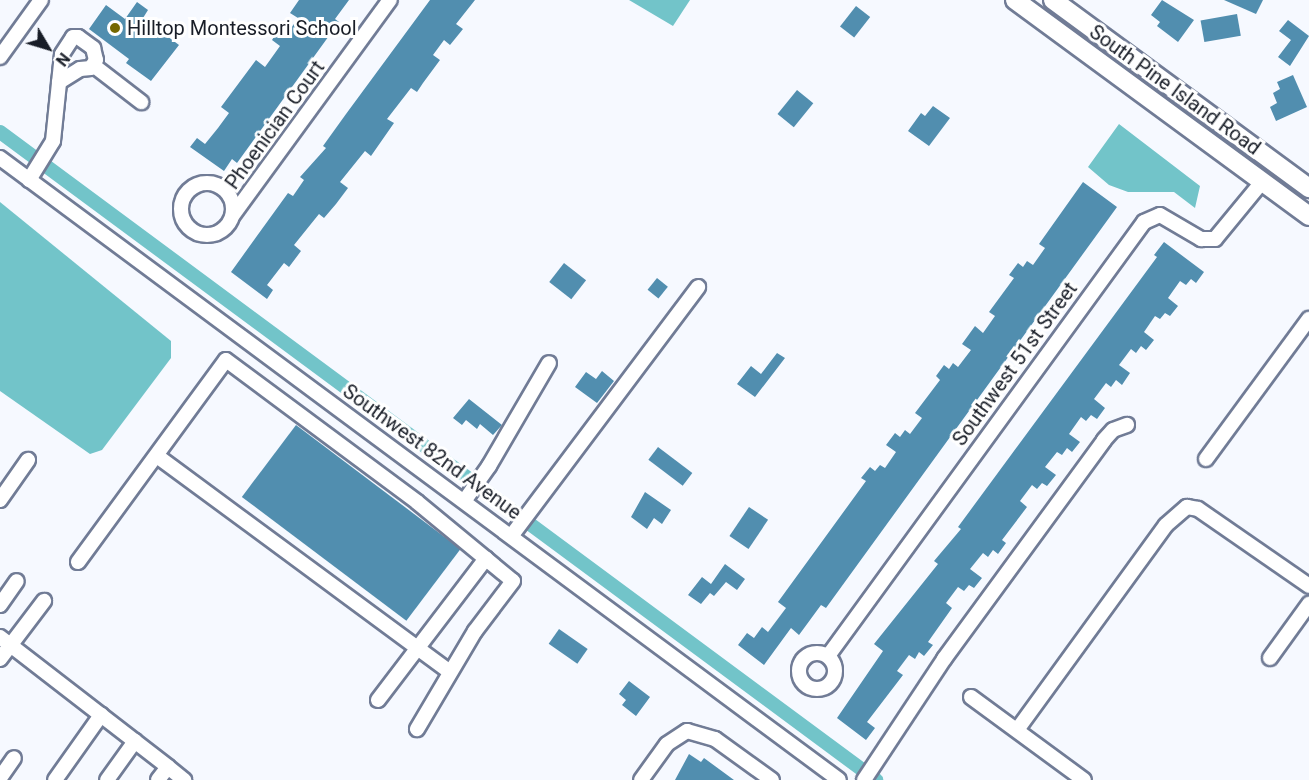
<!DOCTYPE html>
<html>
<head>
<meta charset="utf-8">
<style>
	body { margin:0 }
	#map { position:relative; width:1309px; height:780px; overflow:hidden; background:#f6f9ff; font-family:Roboto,sans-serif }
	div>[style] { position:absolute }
	.water>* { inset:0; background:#72c4c9 }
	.canal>* { height:14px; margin:-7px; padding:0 7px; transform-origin:7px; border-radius:7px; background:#72c4c9 }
	.building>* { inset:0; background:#518eaf; transform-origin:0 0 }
	.roads { filter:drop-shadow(2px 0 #717c96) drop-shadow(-2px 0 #717c96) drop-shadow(0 2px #717c96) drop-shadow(0 -2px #717c96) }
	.minor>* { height:14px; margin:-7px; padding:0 7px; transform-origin:7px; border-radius:7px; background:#fff }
	.minor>.ring { margin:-7px; padding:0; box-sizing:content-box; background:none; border:14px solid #fff; border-radius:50% }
	.major>* { height:18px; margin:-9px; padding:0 9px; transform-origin:9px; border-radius:9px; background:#fff }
	.dots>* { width:16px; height:16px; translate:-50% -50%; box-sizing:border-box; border:3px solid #fff; border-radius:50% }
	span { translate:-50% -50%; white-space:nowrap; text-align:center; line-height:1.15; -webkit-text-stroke:6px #fff; paint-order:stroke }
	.poi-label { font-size:20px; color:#181d27 }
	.left { translate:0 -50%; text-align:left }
	.street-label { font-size:20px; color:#181d27 }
	.north { position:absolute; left:18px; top:18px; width:60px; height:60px; -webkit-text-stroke:4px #fff; paint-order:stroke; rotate:128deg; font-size:16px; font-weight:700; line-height:24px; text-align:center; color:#181d27 }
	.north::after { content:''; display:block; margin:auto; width:21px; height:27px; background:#181d27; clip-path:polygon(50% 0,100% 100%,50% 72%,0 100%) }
</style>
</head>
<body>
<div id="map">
	<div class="water">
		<i style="clip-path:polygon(629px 0,690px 0,673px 26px)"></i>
		<i style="clip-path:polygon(1119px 124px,1200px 186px,1195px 208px,1174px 192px,1128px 192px,1109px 185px,1088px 167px)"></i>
		<i style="clip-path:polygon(0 202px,171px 341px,171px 358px,102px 450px,90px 454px,0 391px)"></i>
	</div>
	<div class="canal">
		<i style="left:0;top:132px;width:1090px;rotate:36.49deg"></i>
	</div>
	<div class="building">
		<i style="clip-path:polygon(299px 0,349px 0,335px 19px,339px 22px,237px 163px,232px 159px,224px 171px,190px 147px,197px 138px,205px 144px,218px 128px,229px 113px,221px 107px,256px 60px,265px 67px,280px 46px,272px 40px,279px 29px,287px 34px,298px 18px,290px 13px)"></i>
		<i style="clip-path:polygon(430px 0,475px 0,456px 24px,463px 29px,450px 45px,444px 40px,433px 55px,440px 60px,423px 83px,417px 92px,411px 88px,387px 119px,394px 123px,371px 156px,365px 151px,340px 182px,348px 188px,336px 204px,324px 218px,319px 214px,294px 245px,301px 251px,289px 267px,284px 263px,267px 285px,273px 290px,267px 299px,231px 272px,288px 193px,293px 196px,304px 180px,300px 177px,326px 148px,323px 146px,346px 114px)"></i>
		<i style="clip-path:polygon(1162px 0,1194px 20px,1178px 42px,1157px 26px,1160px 22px,1151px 15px)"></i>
		<i style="clip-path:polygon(1224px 0,1263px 0,1256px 14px)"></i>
		<i style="clip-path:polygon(137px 2px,148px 10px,143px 18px,179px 45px,151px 81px,126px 63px,129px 59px,89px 29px,106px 5px,125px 19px)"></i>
		<i style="left:856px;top:6px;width:18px;height:26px;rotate:38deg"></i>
		<i style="left:1237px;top:14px;width:22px;height:37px;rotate:80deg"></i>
		<i style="clip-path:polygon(1288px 20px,1309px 36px,1290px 66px,1278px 57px,1291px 40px,1279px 31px)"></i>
		<i style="clip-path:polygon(1293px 75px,1307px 107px,1276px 121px,1270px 107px,1277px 103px,1273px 93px,1280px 89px,1277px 82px)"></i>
		<i style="left:797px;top:90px;width:21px;height:31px;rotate:39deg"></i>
		<i style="clip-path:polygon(933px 106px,950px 118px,929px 146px,908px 131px,921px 113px,925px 116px)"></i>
		<i style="clip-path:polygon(1083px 182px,1117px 207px,826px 608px,821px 605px,799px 635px,791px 628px,764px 665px,738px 645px,747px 633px,754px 638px,762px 627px,768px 632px,786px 608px,778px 602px,866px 481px,861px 478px,870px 467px,875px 471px,880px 465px,885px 468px,896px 452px,886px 445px,895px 433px,900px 437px,905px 430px,910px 434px,922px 418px,915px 413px,940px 380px,936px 376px,944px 365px,949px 369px,953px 363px,958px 367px,971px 350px,962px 344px,975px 326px,983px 333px,995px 316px,989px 312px,1014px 278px,1009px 275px,1018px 263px,1023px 267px,1027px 261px,1033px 265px,1045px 248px,1039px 244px)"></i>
		<i style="clip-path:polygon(1164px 242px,1204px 272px,1196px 283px,1191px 279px,1186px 285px,1180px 281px,1168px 298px,1178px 306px,1170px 316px,1165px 313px,1160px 319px,1155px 316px,1144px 332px,1154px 340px,1146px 350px,1141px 346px,1136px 353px,1131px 349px,1119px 365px,1130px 373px,1122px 385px,1116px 380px,1111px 387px,1106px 383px,1094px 399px,1105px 408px,1097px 419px,1091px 415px,1086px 421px,1081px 417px,1069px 434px,1080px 442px,1072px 452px,1067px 448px,1062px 455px,1057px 452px,1045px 467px,1056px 475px,1047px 486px,1042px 483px,1037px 489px,1032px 485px,1020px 501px,1027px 507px,1002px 540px,1006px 543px,998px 554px,993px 550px,988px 557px,983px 553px,970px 569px,982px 578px,974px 588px,969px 585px,964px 591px,958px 587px,946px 603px,952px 608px,928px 642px,933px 645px,924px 656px,919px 652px,915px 659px,909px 655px,897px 671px,903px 675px,867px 722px,875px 728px,866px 740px,837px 718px,883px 651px,874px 644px,938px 564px,934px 561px,961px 529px,958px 527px,1157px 257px,1154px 255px)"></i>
		<i style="left:564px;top:263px;width:28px;height:24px;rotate:38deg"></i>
		<i style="left:657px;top:278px;width:14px;height:15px;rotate:39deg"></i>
		<i style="clip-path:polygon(777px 353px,785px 358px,755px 397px,737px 384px,751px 366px,761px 374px)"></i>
		<i style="clip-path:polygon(602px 371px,614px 381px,597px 403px,575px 387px,586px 372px,596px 379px)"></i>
		<i style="clip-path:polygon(469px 399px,502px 425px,493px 435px,480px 424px,477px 429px,466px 420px,462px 425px,453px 418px)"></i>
		<i style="left:296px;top:425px;width:206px;height:90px;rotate:37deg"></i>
		<i style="left:658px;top:447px;width:43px;height:16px;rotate:37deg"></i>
		<i style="clip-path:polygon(645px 492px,671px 510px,662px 524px,654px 518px,647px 529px,631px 517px)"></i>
		<i style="left:749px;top:507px;width:23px;height:35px;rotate:34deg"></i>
		<i style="clip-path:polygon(725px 564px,745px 579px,737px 590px,726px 582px,714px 596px,710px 593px,701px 604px,688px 595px,702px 577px,711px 584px)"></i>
		<i style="left:559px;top:629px;width:35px;height:18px;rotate:35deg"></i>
		<i style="clip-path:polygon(629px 681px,650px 697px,636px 716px,622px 705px,626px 700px,619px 694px)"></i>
		<i style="clip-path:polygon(689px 754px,701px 762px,704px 758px,734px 780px,675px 780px)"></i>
	</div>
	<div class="roads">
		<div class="minor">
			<i style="left:0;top:57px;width:70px;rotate:-54.3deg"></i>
			<i style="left:93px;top:65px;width:61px;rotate:37.6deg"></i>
			<i style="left:0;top:158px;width:1044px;rotate:36.55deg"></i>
			<i style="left:29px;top:180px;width:46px;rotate:-58.4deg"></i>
			<i style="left:53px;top:141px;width:87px;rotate:-84.1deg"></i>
			<i style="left:62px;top:54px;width:20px;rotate:-57deg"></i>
			<i style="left:73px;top:37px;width:5px"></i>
			<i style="left:78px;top:37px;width:19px;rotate:36deg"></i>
			<i style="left:93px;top:48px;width:12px;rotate:76deg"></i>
			<i style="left:96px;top:60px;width:9px;rotate:122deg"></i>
			<i style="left:91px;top:68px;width:11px;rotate:175deg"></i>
			<i style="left:80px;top:69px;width:25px;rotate:148deg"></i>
			<i class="ring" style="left:181px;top:183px;width:38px;height:38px"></i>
			<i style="left:233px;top:215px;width:266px;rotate:-53.9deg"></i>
			<i style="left:157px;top:456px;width:363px;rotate:36.4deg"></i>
			<i style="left:1206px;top:459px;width:174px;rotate:-53.7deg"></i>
			<i style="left:0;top:500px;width:49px;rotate:-55deg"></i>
			<i style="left:465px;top:500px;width:42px;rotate:-54.8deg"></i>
			<i style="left:489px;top:466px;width:119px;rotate:-59.8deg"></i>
			<i style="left:512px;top:535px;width:310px;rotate:-53.1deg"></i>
			<i style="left:78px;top:562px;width:250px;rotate:-53.8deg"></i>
			<i style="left:226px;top:360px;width:238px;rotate:36.6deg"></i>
			<i style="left:417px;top:502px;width:124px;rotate:39.5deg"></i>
			<i style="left:513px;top:581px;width:63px;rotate:127.2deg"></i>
			<i style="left:475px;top:631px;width:114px;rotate:120.6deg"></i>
			<i style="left:0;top:605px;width:29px;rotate:-55deg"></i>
			<i style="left:0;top:637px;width:212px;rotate:37.7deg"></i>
			<i style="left:168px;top:767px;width:16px;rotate:128deg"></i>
			<i class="ring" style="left:799px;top:653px;width:22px;height:22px"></i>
			<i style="left:828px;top:656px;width:537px;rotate:-53.94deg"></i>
			<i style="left:1144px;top:222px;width:17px;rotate:-24deg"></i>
			<i style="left:1160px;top:215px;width:48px;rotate:30.3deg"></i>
			<i style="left:1201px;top:239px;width:14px"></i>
			<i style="left:1215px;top:239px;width:74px;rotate:-50.5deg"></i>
			<i style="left:1270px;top:658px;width:67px;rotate:-54.2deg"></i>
			<i style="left:0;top:659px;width:73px;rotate:-52.8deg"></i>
			<i style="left:971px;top:697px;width:140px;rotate:36.3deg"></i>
			<i style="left:378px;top:700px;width:178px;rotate:-52.7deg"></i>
			<i style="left:1017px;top:730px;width:253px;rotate:-54deg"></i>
			<i style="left:1166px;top:525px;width:28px;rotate:-41deg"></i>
			<i style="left:1187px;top:507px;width:11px;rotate:10deg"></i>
			<i style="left:1198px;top:509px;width:135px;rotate:34.7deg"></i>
			<i style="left:168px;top:767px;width:21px;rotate:39deg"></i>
			<i style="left:0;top:778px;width:24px;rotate:-55deg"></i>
			<i style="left:55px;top:780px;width:80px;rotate:-54.7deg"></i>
			<i style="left:107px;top:780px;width:48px;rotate:-54.3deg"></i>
			<i style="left:641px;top:780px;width:44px;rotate:-54.2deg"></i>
			<i style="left:667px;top:744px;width:24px;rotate:-33deg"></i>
			<i style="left:687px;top:731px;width:29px;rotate:16deg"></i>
			<i style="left:715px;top:739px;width:70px;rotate:35.7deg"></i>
			<i style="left:864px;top:780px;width:145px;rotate:-56.5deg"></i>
			<i style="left:944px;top:659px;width:271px;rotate:-53.8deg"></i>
			<i style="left:1104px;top:440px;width:13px;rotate:-48deg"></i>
			<i style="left:1113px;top:430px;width:15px;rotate:-20deg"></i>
		</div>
		<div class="major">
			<i style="left:1015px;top:0;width:365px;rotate:36.3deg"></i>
			<i style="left:1053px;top:0;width:318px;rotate:36.3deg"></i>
		</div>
	</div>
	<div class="dots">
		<i style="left:115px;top:28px;background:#756800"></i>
	</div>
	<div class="poi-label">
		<span class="left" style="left:127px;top:28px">Hilltop Montessori School</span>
	</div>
	<div class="street-label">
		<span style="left:1175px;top:90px;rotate:36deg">South Pine Island Road</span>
		<span style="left:275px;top:125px;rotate:-54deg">Phoenician Court</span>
		<span style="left:1015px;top:364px;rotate:-54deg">Southwest 51st Street</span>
		<span style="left:432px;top:452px;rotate:36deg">Southwest 82nd Avenue</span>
	</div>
	<div class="north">N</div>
</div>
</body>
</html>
